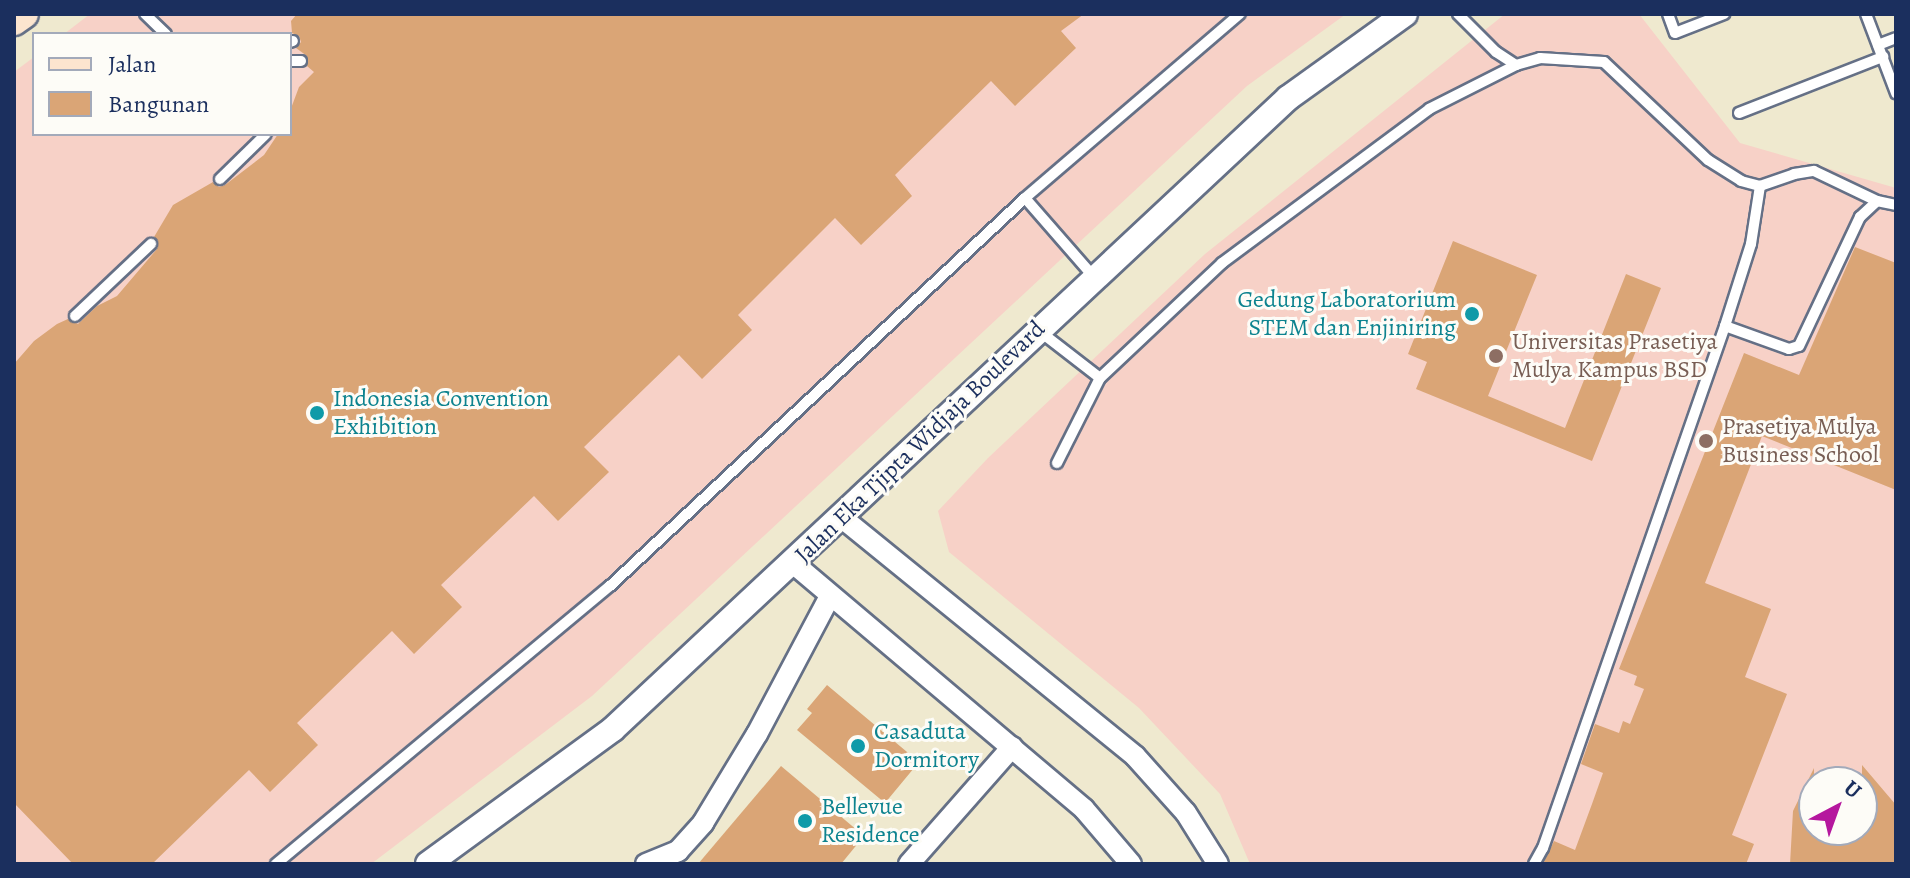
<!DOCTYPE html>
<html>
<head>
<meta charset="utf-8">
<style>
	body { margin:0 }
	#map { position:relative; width:1910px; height:878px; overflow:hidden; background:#efe9cf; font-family:Alegreya,serif }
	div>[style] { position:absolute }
	.built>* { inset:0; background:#f7d1c7 }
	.building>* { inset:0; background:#daa576 }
	.roads { filter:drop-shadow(2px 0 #657086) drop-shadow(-2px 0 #657086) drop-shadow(0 2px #657086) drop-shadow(0 -2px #657086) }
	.service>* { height:10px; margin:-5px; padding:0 5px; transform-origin:5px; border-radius:5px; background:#fff }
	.minor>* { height:20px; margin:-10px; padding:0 10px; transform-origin:10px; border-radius:10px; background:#fff }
	.tertiary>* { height:24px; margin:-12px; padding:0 12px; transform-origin:12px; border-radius:12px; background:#fff }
	.secondary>* { height:28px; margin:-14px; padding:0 14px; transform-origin:14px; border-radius:14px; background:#fce5cf }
	.dots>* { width:22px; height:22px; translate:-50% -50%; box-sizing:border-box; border:4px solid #fdfcf7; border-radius:50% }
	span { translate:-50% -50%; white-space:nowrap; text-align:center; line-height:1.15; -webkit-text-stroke:6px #fdfcf7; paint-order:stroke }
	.culture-label { font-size:24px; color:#0d838f }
	.right { translate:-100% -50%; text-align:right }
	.left { translate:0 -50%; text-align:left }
	.education-label { font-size:24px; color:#785e54 }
	.street-label { font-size:24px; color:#1b2f5e }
	.frame { position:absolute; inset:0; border:16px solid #1b2f5e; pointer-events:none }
	.legend { position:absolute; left:32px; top:32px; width:260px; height:104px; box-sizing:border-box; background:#fdfcf7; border:2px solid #a3aaba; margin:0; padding:10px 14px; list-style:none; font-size:24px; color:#1b2f5e }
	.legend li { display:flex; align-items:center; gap:16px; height:40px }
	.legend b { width:40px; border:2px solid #a3aaba }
	.north { position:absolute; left:1798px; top:766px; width:80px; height:80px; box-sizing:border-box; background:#fdfcf7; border:2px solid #a3aaba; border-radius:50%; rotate:41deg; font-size:22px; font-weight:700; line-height:32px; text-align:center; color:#1b2f5e }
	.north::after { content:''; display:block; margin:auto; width:28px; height:36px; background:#b5179e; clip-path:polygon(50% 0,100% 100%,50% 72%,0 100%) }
</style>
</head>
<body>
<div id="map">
	<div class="built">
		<i style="clip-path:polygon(90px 14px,1346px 14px,1247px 86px,592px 696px,371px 864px,14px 864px,14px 72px,34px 57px,34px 134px,290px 134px,290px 34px,64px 34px)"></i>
		<i style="clip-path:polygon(evenodd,1505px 14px,1639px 14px,1740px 143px,1896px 188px,1896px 864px,1250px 864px,1220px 794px,1139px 708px,949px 552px,938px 511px,988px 458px,1205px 254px,1505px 14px,1814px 782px,1862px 782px,1862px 830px,1814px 830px,1814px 782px)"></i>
	</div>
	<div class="building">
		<i style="clip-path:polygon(297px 14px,1084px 14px,1061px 31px,1076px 48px,1015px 106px,991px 81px,895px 175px,912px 196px,861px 245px,835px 218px,738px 315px,752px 330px,702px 379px,679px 355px,584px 447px,609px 472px,558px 521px,534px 496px,441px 585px,462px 607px,414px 654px,392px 631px,297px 723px,318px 745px,270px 792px,249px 770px,152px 864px,73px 864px,14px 803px,14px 364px,34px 341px,57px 324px,68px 319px,78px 324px,97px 306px,117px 296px,157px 249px,158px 241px,154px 237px,173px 205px,213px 182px,219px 187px,225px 185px,264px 155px,278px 134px,290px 134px,290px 111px,299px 87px,314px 72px,307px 66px,307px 56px,296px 48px,301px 42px,299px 36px,292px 33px,291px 21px)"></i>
		<i style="clip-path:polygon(1453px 241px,1537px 275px,1488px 396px,1565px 428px,1626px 274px,1661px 288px,1592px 461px,1416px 389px,1427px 362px,1408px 354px)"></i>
		<i style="clip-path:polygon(1855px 247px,1896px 263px,1896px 490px,1762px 436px,1705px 583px,1771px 609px,1745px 677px,1787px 694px,1732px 835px,1754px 844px,1746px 864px,1543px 864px,1554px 841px,1575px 850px,1592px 804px,1603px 773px,1581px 764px,1595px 724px,1619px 733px,1623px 721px,1630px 724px,1644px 689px,1634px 685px,1637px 676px,1619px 669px,1744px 353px,1799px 375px)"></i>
		<i style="clip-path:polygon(827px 685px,919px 762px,885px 803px,797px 730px,812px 713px,807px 709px)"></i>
		<i style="clip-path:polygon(1862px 765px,1896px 805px,1896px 864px,1790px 864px,1793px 811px,1814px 768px,1814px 830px,1862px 830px)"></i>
		<i style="clip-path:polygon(781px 766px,864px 836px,841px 864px,698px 864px)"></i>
	</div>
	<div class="roads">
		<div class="service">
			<i style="left:145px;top:14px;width:29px;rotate:44deg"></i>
			<i style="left:1458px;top:14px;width:54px;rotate:45deg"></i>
			<i style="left:1496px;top:52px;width:24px;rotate:33deg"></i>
			<i style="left:1668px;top:14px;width:20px;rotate:70deg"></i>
			<i style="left:1675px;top:33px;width:53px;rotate:-21.2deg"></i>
			<i style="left:1866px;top:14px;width:85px;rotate:69.2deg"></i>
			<i style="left:290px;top:42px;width:3px;rotate:-18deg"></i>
			<i style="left:1878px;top:45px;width:19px;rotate:-21deg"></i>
			<i style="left:290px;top:61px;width:11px"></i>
			<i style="left:1739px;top:113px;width:155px;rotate:-21.3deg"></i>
			<i style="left:220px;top:179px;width:64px;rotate:-44.4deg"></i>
			<i style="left:1025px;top:198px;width:105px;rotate:48.9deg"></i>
			<i style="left:75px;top:316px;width:105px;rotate:-43.5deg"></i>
			<i style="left:1725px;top:326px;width:68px;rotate:19.8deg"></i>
			<i style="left:1789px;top:349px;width:10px;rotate:-17deg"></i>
			<i style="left:1799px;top:346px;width:143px;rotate:-64.7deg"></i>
			<i style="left:1860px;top:217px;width:23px;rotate:-43deg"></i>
			<i style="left:1038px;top:330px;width:78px;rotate:37.7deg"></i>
			<i style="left:1100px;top:378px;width:168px;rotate:-43.3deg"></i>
			<i style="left:1222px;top:263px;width:258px;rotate:-36.6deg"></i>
			<i style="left:1429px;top:109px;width:97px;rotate:-26.8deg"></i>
			<i style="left:1516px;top:65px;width:25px;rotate:-16deg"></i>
			<i style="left:1540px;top:58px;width:64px;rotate:3.6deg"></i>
			<i style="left:1604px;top:62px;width:143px;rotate:43.3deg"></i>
			<i style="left:1708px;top:160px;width:39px;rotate:32deg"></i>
			<i style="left:1741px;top:181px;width:20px;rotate:15deg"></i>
			<i style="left:1760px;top:186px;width:36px;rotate:-19deg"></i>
			<i style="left:1794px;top:174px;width:20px;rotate:-9deg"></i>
			<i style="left:1814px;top:171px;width:70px;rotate:25.5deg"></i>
			<i style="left:1877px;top:201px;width:19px;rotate:12deg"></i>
			<i style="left:1057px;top:463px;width:95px;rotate:-63.2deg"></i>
			<i style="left:276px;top:864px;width:435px;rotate:-39.8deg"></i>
			<i style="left:610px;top:586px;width:568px;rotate:-43.07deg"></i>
			<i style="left:1025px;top:198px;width:283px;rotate:-40.6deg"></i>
			<i style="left:1534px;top:864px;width:18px;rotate:-61deg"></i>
			<i style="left:1543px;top:848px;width:553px;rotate:-70.78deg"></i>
			<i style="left:1725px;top:326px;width:86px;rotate:-72.4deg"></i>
			<i style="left:1751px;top:244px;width:59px;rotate:-81.2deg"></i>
		</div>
		<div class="minor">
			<i style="left:841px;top:517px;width:379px;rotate:39.1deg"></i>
			<i style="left:1135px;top:756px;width:76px;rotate:48.2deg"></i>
			<i style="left:1186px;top:813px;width:60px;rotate:57.9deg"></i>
			<i style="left:793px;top:563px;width:381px;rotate:40.2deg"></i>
			<i style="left:1084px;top:809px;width:72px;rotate:49.5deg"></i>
			<i style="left:646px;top:864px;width:35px;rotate:-22deg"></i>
			<i style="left:678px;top:851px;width:38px;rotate:-48deg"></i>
			<i style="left:703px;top:823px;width:104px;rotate:-58.8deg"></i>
			<i style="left:757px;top:734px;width:156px;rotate:-62.1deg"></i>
			<i style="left:909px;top:864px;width:156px;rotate:-48.6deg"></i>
		</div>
		<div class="tertiary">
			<i style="left:428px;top:864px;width:229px;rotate:-36.1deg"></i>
			<i style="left:613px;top:729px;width:924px;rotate:-43.07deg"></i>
			<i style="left:1288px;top:98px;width:144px;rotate:-35.7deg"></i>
		</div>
		<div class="secondary">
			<i style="left:14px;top:21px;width:12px;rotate:-35deg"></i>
		</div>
	</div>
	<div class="dots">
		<i style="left:1472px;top:314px;background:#0f9aa8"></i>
		<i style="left:1496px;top:356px;background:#8d6e63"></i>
		<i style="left:317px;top:413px;background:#0f9aa8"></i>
		<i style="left:1706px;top:441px;background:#8d6e63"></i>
		<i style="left:858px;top:746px;background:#0f9aa8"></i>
		<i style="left:805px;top:821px;background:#0f9aa8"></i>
	</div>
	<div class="culture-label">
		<span class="right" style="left:1456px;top:314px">Gedung Laboratorium<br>STEM dan Enjiniring</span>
		<span class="left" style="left:333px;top:413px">Indonesia Convention<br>Exhibition</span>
		<span class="left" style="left:874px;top:746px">Casaduta<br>Dormitory</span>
		<span class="left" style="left:821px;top:821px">Bellevue<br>Residence</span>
	</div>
	<div class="education-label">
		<span class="left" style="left:1512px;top:356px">Universitas Prasetiya<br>Mulya Kampus BSD</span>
		<span class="left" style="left:1722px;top:441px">Prasetiya Mulya<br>Business School</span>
	</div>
	<div class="street-label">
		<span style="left:920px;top:442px;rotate:-44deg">Jalan Eka Tjipta Widjaja Boulevard</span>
	</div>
	<div class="frame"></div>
	<ul class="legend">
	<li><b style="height:10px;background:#fce5cf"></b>Jalan</li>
	<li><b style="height:22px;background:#daa576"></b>Bangunan</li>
	</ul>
	<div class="north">U</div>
</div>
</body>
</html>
